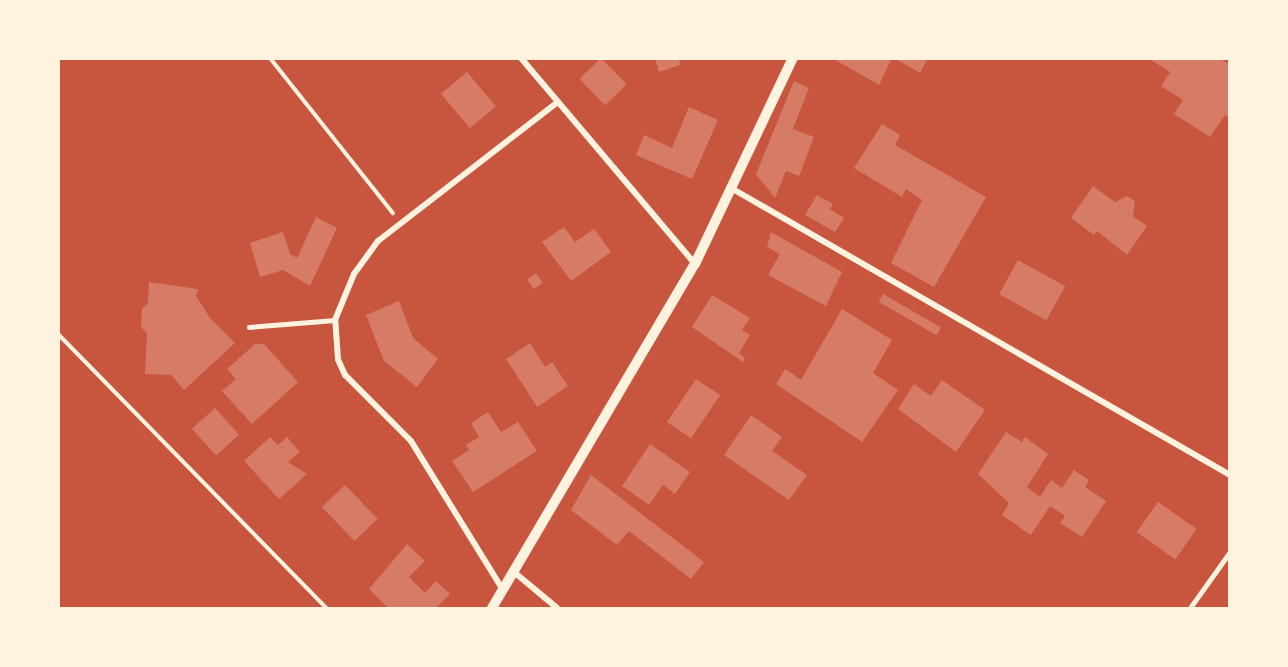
<!DOCTYPE html>
<html>
<head>
<meta charset="utf-8">
<style>
	body { margin:0 }
	#map { position:relative; width:1288px; height:667px; overflow:hidden; background:#c8553d; font-family:"Zilla Slab",serif }
	div>[style] { position:absolute }
	.building>* { inset:0; background:#d67c66; transform-origin:0 0 }
	.path>* { height:4px; margin:-2px; padding:0 2px; transform-origin:2px; border-radius:2px; background:#fff3e0 }
	.service>* { height:4.5px; margin:-2.25px; padding:0 2.25px; transform-origin:2.25px; border-radius:2.25px; background:#fff3e0 }
	.minor>* { height:6px; margin:-3px; padding:0 3px; transform-origin:3px; border-radius:3px; background:#fff3e0 }
	.tertiary>* { height:10px; margin:-5px; padding:0 5px; transform-origin:5px; border-radius:5px; background:#fff3e0 }
	span { translate:-50% -50%; white-space:nowrap; text-align:center; line-height:1.15; -webkit-text-stroke:5px #fff3e0; paint-order:stroke }
	.frame { position:absolute; inset:0; border:60px solid #fff3e0; pointer-events:none }
</style>
</head>
<body>
<div id="map">
	<div class="building">
		<i style="left:601px;top:58px;width:37px;height:30px;rotate:46deg"></i>
		<i style="clip-path:polygon(655px 58px,679px 58px,680px 65px,659px 72px)"></i>
		<i style="clip-path:polygon(832px 58px,892px 58px,879px 85px)"></i>
		<i style="clip-path:polygon(894px 58px,928px 58px,920px 73px)"></i>
		<i style="clip-path:polygon(1148px 58px,1219px 58px,1230px 65px,1230px 119px,1225px 115px,1210px 137px,1174px 114px,1183px 100px,1161px 86px,1170px 72px)"></i>
		<i style="left:467px;top:72px;width:45px;height:34px;rotate:50deg"></i>
		<i style="clip-path:polygon(794px 81px,809px 88px,793px 129px,814px 137px,799px 176px,786px 171px,775px 198px,756px 174px)"></i>
		<i style="clip-path:polygon(689px 107px,718px 120px,692px 179px,636px 155px,644px 135px,672px 148px)"></i>
		<i style="clip-path:polygon(882px 124px,900px 135px,895px 145px,986px 197px,934px 287px,891px 263px,922px 200px,906px 189px,902px 197px,854px 168px)"></i>
		<i style="clip-path:polygon(1093px 186px,1115px 202px,1127px 196px,1135px 201px,1133px 216px,1147px 226px,1127px 255px,1097px 231px,1094px 235px,1071px 218px)"></i>
		<i style="clip-path:polygon(817px 195px,833px 204px,830px 209px,844px 218px,835px 232px,805px 215px)"></i>
		<i style="clip-path:polygon(316px 217px,337px 228px,310px 286px,283px 270px,260px 277px,250px 243px,283px 232px,290px 254px,297px 258px)"></i>
		<i style="clip-path:polygon(564px 227px,575px 242px,594px 229px,611px 252px,571px 281px,542px 242px)"></i>
		<i style="clip-path:polygon(771px 232px,842px 272px,826px 306px,768px 275px,780px 254px,767px 247px)"></i>
		<i style="left:1018px;top:260px;width:54px;height:39px;rotate:29deg"></i>
		<i style="left:536px;top:273px;width:12px;height:11px;rotate:55deg"></i>
		<i style="clip-path:polygon(149px 282px,198px 289px,196px 296px,210px 318px,235px 343px,184px 390px,171px 375px,145px 374px,147px 333px,141px 327px,142px 308px,148px 303px)"></i>
		<i style="left:883px;top:294px;width:67px;height:9px;rotate:30deg"></i>
		<i style="clip-path:polygon(712px 295px,750px 318px,742px 330px,750px 335px,739px 353px,745px 358px,743px 362px,692px 327px)"></i>
		<i style="clip-path:polygon(399px 301px,413px 338px,438px 359px,417px 387px,384px 361px,366px 315px)"></i>
		<i style="clip-path:polygon(842px 309px,892px 340px,873px 373px,898px 390px,862px 442px,776px 384px,785px 369px,801px 380px)"></i>
		<i style="clip-path:polygon(530px 343px,545px 367px,552px 362px,568px 386px,537px 407px,506px 359px)"></i>
		<i style="clip-path:polygon(255px 344px,264px 344px,298px 382px,252px 424px,222px 391px,236px 379px,227px 369px)"></i>
		<i style="left:696px;top:379px;width:29px;height:52px;rotate:34deg"></i>
		<i style="clip-path:polygon(942px 380px,985px 410px,956px 452px,898px 409px,914px 384px,931px 396px)"></i>
		<i style="left:215px;top:408px;width:36px;height:31px;rotate:48deg"></i>
		<i style="clip-path:polygon(488px 412px,501px 432px,518px 422px,537px 451px,473px 492px,452px 461px,469px 450px,466px 445px,479px 437px,471px 423px)"></i>
		<i style="clip-path:polygon(751px 415px,782px 437px,772px 451px,807px 475px,789px 500px,724px 455px)"></i>
		<i style="clip-path:polygon(1006px 432px,1022px 442px,1025px 437px,1048px 454px,1027px 487px,1040px 497px,1051px 480px,1062px 488px,1074px 470px,1089px 480px,1085px 487px,1106px 501px,1082px 537px,1060px 523px,1065px 516px,1050px 506px,1031px 535px,1002px 515px,1009px 503px,978px 474px)"></i>
		<i style="clip-path:polygon(270px 437px,278px 445px,287px 437px,300px 452px,288px 462px,307px 474px,279px 499px,244px 461px)"></i>
		<i style="clip-path:polygon(650px 444px,690px 472px,675px 494px,663px 485px,649px 505px,622px 486px)"></i>
		<i style="clip-path:polygon(591px 475px,704px 562px,691px 579px,629px 531px,617px 545px,571px 510px)"></i>
		<i style="left:345px;top:485px;width:47px;height:32px;rotate:46deg"></i>
		<i style="left:1158px;top:502px;width:47px;height:37px;rotate:35deg"></i>
		<i style="clip-path:polygon(407px 544px,425px 561px,409px 577px,425px 593px,436px 581px,450px 594px,436px 608px,388px 608px,369px 589px)"></i>
	</div>
	<div class="path">
		<i style="left:270px;top:58px;width:198px;rotate:51.6deg"></i>
		<i style="left:58px;top:334px;width:383px;rotate:45.6deg"></i>
	</div>
	<div class="service">
		<i style="left:249px;top:327px;width:86px;rotate:-4.7deg"></i>
		<i style="left:1190px;top:608px;width:69px;rotate:-54.5deg"></i>
	</div>
	<div class="minor">
		<i style="left:521px;top:58px;width:270px;rotate:49.8deg"></i>
		<i style="left:731px;top:188px;width:576px;rotate:29.91deg"></i>
		<i style="left:514px;top:572px;width:56px;rotate:39.9deg"></i>
		<i style="left:503px;top:590px;width:175px;rotate:-121.7deg"></i>
		<i style="left:411px;top:441px;width:93px;rotate:-135deg"></i>
		<i style="left:345px;top:375px;width:17px;rotate:-114deg"></i>
		<i style="left:338px;top:359px;width:39px;rotate:-94deg"></i>
		<i style="left:335px;top:320px;width:50px;rotate:-67.6deg"></i>
		<i style="left:354px;top:274px;width:41px;rotate:-54deg"></i>
		<i style="left:378px;top:241px;width:227px;rotate:-37.7deg"></i>
	</div>
	<div class="tertiary">
		<i style="left:492px;top:608px;width:399px;rotate:-59.5deg"></i>
		<i style="left:695px;top:264px;width:228px;rotate:-64.6deg"></i>
	</div>
	<div class="frame"></div>
</div>
</body>
</html>
